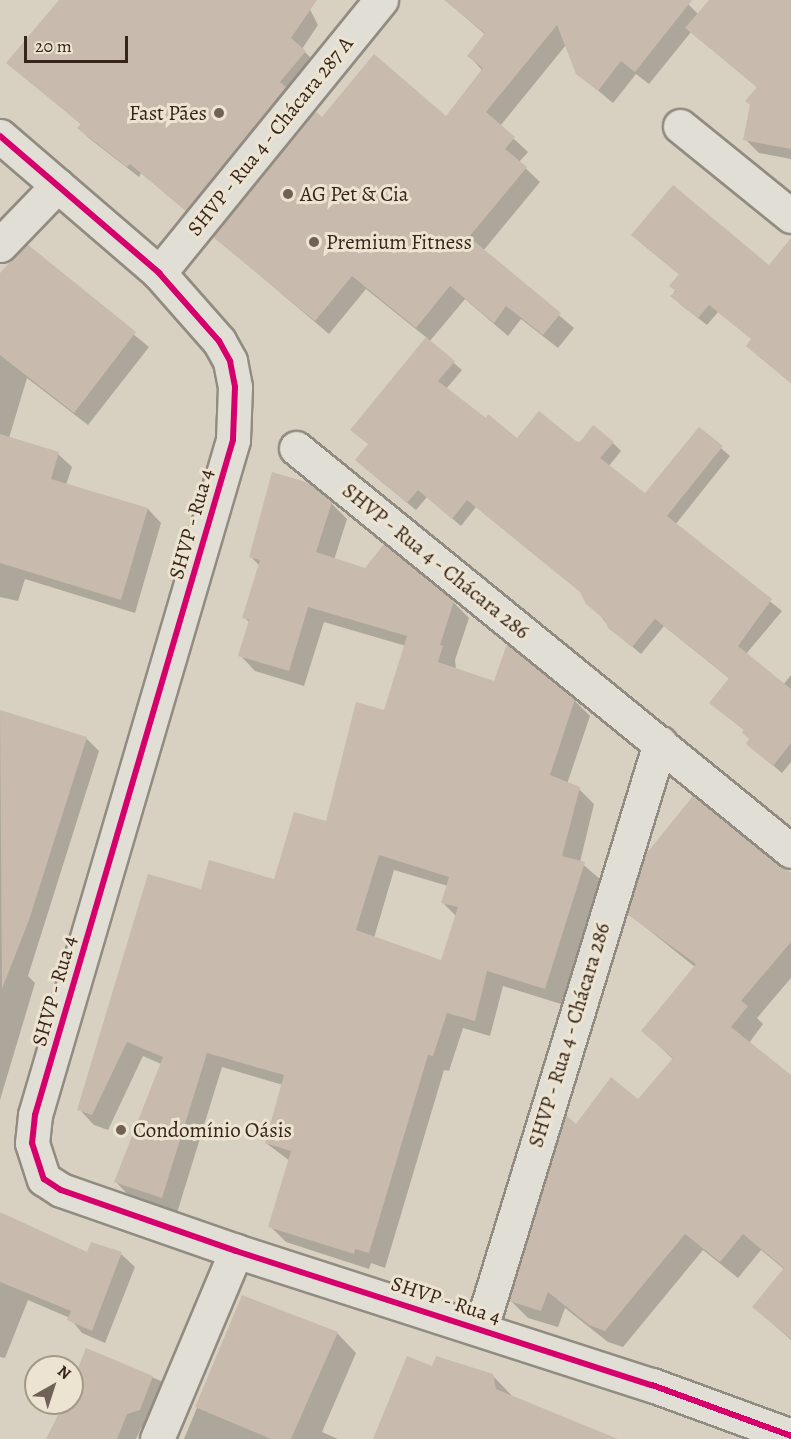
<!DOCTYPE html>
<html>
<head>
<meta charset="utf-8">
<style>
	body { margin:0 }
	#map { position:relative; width:791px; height:1439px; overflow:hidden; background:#d8d1c1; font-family:Alegreya,serif }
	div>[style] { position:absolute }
	.shadow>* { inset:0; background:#0003 }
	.building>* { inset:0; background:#c8baad }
	.roads { filter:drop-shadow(2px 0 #928b81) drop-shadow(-2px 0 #928b81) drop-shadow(0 2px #928b81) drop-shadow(0 -2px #928b81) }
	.minor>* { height:33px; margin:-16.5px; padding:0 16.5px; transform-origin:16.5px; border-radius:16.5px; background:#e1ded6 }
	.cycleway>* { height:6px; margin:-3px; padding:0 3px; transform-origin:3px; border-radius:3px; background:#d6006c }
	.dots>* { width:16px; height:16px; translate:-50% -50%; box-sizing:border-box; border:3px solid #ece4d1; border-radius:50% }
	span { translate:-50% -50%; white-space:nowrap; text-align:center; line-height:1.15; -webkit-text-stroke:6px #ece4d1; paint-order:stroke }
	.poi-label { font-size:21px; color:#37251c }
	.right { translate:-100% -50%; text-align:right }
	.left { translate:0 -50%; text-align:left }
	.street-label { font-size:21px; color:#37251c }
	.north { position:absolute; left:24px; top:1355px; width:60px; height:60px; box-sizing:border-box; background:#ece4d1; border:2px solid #a49889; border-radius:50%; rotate:39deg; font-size:16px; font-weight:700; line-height:24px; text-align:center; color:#37251c }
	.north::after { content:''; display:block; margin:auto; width:21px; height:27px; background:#6f6156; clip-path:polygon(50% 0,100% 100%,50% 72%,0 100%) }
	.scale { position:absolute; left:24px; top:36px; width:104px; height:27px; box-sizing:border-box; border:3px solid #37251c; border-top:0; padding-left:8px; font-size:18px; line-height:21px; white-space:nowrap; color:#37251c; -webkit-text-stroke:4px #ece4d1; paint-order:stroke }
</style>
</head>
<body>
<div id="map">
	<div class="shadow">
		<i style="clip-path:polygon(61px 0,305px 0,318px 25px,302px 49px,315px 62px,197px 220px,141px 173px,139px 177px,90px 139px,79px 128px,82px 125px,8px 63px)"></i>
		<i style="clip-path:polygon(445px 0,684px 0,699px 15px,711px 0,791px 0,791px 159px,759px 153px,745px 139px,758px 88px,691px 32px,649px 84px,636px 74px,613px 103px,577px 73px,566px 45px,500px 126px,528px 152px,519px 162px,540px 182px,483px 251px,574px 328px,558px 348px,521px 319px,508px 336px,465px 299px,429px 342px,462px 370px,446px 389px,486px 420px,517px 440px,613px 443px,621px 451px,608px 467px,645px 496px,699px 429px,730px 456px,675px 525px,782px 611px,746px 654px,783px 685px,791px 675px,791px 762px,782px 773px,748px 744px,751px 740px,745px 731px,711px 703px,730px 679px,664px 626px,641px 654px,610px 628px,583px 593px,476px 507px,461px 526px,427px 497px,416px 510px,365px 468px,369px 445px,427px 338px,366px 289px,329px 334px,215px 237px,323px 119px,446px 118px,483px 71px,469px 56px,486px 35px)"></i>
		<i style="clip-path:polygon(641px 243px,769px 267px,791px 264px,791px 383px,756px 354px,748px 346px,753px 340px,718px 312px,707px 325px,681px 305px,673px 296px,680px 275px)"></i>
		<i style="clip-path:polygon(27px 247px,149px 347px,88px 425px,27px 378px,9px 438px,58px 454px,72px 467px,66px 485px,148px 509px,161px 523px,135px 613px,25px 579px,18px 601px,0 597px,0 277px)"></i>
		<i style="clip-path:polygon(evenodd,331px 503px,347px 519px,334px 560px,453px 602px,469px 618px,455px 660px,456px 669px,495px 683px,574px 700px,590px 716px,567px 784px,579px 789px,594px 804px,580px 862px,600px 879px,561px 1004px,503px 986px,490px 1036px,463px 1028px,449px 1071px,444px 1070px,385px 1268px,371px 1263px,369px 1269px,286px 1242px,270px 1226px,290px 1161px,266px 1143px,283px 1085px,222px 1067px,177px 1213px,131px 1198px,116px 1182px,161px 1064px,143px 1056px,108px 1130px,94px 1125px,79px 1109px,202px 891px,275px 881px,327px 823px,385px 712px,406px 646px,324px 622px,304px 686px,255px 671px,240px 655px,250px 623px,244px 617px,260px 566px,250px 556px,331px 503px,394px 870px,448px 886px,443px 903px,456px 916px,442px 962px,374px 938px,394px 870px)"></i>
		<i style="clip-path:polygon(0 712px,86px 738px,99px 751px,28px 976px,35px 983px,0 1100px)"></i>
		<i style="clip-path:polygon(791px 875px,791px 978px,757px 1018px,763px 1024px,749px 1043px,791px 1077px,791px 1340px,754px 1307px,785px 1270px,761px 1250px,738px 1278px,703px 1250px,623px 1347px,608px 1342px,565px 1308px,558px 1327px,528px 1318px,511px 1301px,576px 1126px,638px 1101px,674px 1060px,643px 1031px,695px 967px,629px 914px)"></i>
		<i style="clip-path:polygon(0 1215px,88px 1254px,121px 1254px,135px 1267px,105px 1343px,82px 1333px,70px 1318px,28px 1300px,5px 1358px,0 1357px)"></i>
		<i style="clip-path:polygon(243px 1297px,337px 1333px,356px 1353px,322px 1432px,338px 1439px,184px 1439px)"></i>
		<i style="clip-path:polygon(87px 1350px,161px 1381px,174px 1394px,164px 1419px,141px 1428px,136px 1439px,49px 1439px,64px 1403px,72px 1403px,72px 1385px)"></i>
		<i style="clip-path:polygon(433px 1368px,492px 1375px,513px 1397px,611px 1439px,375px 1439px)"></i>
	</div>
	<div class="building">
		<i style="clip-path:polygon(59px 0,317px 0,291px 38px,306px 51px,280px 82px,286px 87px,186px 211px,130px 164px,127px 167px,77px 128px,81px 124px,6px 63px)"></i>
		<i style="clip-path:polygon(444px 0,692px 0,635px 72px,621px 61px,598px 91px,576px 74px,557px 25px,486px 112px,515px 137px,505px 149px,527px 167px,469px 237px,561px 313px,543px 335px,506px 306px,494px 323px,450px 286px,416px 328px,352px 276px,315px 321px,213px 237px,315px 111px,322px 117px,374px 54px,446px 116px,483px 68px,467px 56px,485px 33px)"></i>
		<i style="clip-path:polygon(709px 0,791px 0,791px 149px,743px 140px,750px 105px,745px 101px,757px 87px,685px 28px)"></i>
		<i style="clip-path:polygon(673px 185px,769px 265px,791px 238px,791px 383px,746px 346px,751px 339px,709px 305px,698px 318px,670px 296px,676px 291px,669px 286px,679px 274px,631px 235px)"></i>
		<i style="clip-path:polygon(27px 244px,136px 332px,74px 413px,0 355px,0 273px)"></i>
		<i style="clip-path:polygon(426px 337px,455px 361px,438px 381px,486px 418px,488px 414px,517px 438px,539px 411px,576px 441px,580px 442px,593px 425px,614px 442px,600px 458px,645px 493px,699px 427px,723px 446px,667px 516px,772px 599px,738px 646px,791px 689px,791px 743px,773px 766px,746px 744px,749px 739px,742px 733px,744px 730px,709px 703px,729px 678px,655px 619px,632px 647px,608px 628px,605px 620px,586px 604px,580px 592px,467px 500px,452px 519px,418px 490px,407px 503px,355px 460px,368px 444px,350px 430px)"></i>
		<i style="clip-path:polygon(0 434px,59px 452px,51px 479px,148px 508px,121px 600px,0 563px)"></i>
		<i style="clip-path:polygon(evenodd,272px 472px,309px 483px,332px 502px,316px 552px,365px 568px,384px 544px,454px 601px,440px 645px,443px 646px,438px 662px,494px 681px,507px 644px,575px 699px,550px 775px,580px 787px,562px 856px,585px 862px,545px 989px,487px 971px,475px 1021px,447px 1013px,433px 1056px,428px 1055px,369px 1253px,355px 1249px,354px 1254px,268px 1227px,291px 1151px,265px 1143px,284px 1075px,207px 1053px,162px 1198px,114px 1182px,163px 1057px,127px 1042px,92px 1115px,77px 1110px,148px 874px,201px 889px,209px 860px,274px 879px,294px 812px,326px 821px,356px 702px,384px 710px,407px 636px,308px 607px,289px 671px,238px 656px,249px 620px,242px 618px,260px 560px,249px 557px,272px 472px,379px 855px,449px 877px,441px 903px,458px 907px,441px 960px,356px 930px,379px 855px)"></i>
		<i style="clip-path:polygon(0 710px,87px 737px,29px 920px,2px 989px)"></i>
		<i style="clip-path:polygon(693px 796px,791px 873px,791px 942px,741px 1001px,748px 1006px,731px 1027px,791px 1075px,791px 1339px,752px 1307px,784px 1268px,743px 1234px,720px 1262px,685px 1234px,605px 1331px,589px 1325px,548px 1292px,541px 1311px,509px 1301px,566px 1115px,576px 1124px,611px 1077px,638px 1099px,673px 1058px,641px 1031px,696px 964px,627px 914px,646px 854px)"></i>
		<i style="clip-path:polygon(0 1212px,87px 1252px,91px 1242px,122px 1252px,92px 1331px,67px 1320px,71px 1311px,0 1282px)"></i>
		<i style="clip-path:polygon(242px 1295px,338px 1332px,291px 1439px,271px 1439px,195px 1407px)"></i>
		<i style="clip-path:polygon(86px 1348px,153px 1376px,140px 1410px,127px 1414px,117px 1439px,46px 1439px,64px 1403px,72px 1403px,72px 1383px)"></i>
		<i style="clip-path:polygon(407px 1356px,432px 1366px,436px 1356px,493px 1374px,496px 1389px,618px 1439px,373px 1439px)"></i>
	</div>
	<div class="roads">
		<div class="minor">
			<i style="left:680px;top:126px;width:143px;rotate:39deg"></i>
			<i style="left:0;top:136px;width:210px;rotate:40.7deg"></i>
			<i style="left:159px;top:273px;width:91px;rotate:48.6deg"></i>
			<i style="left:219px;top:341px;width:23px;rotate:61deg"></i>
			<i style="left:230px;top:361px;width:26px;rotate:79deg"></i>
			<i style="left:235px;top:387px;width:53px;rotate:92.2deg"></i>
			<i style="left:233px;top:440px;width:703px;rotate:106.35deg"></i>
			<i style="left:35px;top:1115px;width:28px;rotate:96deg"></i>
			<i style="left:32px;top:1143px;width:38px;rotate:72deg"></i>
			<i style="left:44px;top:1179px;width:20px;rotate:33deg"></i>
			<i style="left:61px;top:1190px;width:185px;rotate:19.2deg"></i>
			<i style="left:236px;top:1251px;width:437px;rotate:17.9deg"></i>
			<i style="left:652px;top:1385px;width:148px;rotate:20.1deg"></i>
			<i style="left:0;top:245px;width:83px;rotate:-46deg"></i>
			<i style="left:159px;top:273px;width:352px;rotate:-50.9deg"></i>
			<i style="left:296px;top:448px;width:638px;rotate:39.15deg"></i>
			<i style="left:481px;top:1328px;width:612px;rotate:-72.99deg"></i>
			<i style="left:157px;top:1439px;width:204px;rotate:-67.2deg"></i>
		</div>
	</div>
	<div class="cycleway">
		<i style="left:0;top:136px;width:210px;rotate:40.7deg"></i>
		<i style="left:159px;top:273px;width:91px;rotate:48.6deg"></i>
		<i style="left:219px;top:341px;width:23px;rotate:61deg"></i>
		<i style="left:230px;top:361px;width:26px;rotate:79deg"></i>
		<i style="left:235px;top:387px;width:53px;rotate:92.2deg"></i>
		<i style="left:233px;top:440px;width:703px;rotate:106.35deg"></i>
		<i style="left:35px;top:1115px;width:28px;rotate:96deg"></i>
		<i style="left:32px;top:1143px;width:38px;rotate:72deg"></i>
		<i style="left:44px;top:1179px;width:20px;rotate:33deg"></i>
		<i style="left:61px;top:1190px;width:185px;rotate:19.2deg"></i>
		<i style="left:236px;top:1251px;width:437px;rotate:17.9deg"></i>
		<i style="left:652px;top:1385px;width:148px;rotate:20.1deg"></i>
	</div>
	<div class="dots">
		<i style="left:219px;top:113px;background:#6f6156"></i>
		<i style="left:288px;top:194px;background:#6f6156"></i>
		<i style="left:314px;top:242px;background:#6f6156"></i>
		<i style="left:121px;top:1130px;background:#6f6156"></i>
	</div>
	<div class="poi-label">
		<span class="right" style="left:207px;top:113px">Fast Pães</span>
		<span class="left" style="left:300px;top:194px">AG Pet &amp; Cia</span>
		<span class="left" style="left:326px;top:242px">Premium Fitness</span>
		<span class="left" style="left:133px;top:1130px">Condomínio Oásis</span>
	</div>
	<div class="street-label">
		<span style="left:270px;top:136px;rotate:-51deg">SHVP - Rua 4 - Chácara 287 A</span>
		<span style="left:191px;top:524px;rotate:-74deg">SHVP - Rua 4</span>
		<span style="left:436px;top:561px;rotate:39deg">SHVP - Rua 4 - Chácara 286</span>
		<span style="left:54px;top:991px;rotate:-74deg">SHVP - Rua 4</span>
		<span style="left:569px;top:1035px;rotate:-73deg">SHVP - Rua 4 - Chácara 286</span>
		<span style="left:446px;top:1300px;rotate:18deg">SHVP - Rua 4</span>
	</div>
	<div class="north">N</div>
	<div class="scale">20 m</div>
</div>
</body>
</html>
